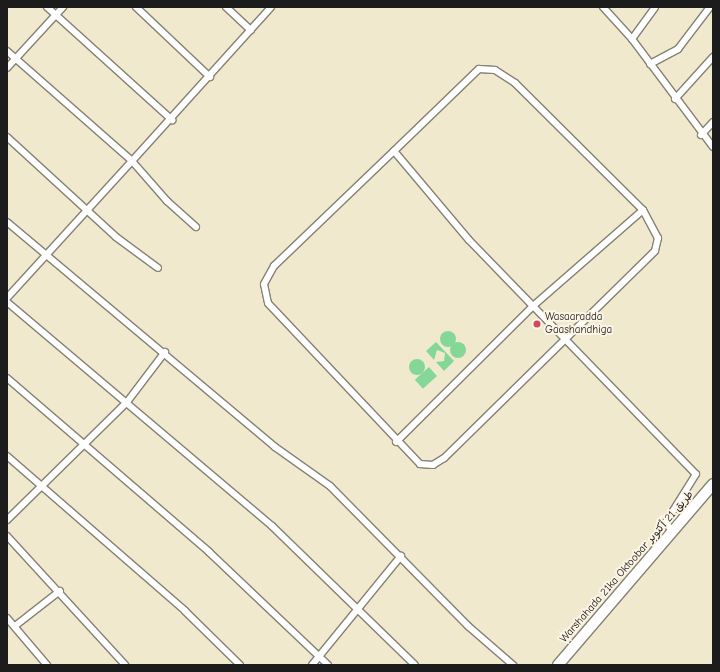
<!DOCTYPE html>
<html>
<head>
<meta charset="utf-8">
<style>
	body { margin:0 }
	#map { position:relative; width:720px; height:672px; overflow:hidden; background:#f1e9ce; font-family:"Comic Neue","Playpen Sans Arabic",sans-serif }
	div>[style] { position:absolute }
	.green>* { inset:0; background:#85d798; transform-origin:0 0 }
	.round { border-radius:50% }
	.roads { filter:drop-shadow(1px 0 #868275) drop-shadow(-1px 0 #868275) drop-shadow(0 1px #868275) drop-shadow(0 -1px #868275) }
	.minor>* { height:6px; margin:-3px; padding:0 3px; transform-origin:3px; border-radius:3px; background:#fff }
	.primary>* { height:10px; margin:-5px; padding:0 5px; transform-origin:5px; border-radius:5px; background:#fff }
	.dots>* { width:11px; height:11px; translate:-50% -50%; box-sizing:border-box; border:2px solid #fcf5e5; border-radius:50% }
	span { translate:-50% -50%; white-space:nowrap; text-align:center; line-height:1.15; -webkit-text-stroke:4px #fcf5e5; paint-order:stroke }
	.poi-label { font-size:11px; color:#1c1c1c }
	.left { translate:0 -50%; text-align:left }
	.street-label { font-size:11px; color:#1c1c1c }
	.frame { position:absolute; inset:0; border:8px solid #1c1c1c; pointer-events:none }
</style>
</head>
<body>
<div id="map">
	<div class="green">
		<i class="round" style="left:440px;top:331px;width:16px;height:16px"></i>
		<i style="clip-path:polygon(436px 342px,454px 361px,444px 371px,436px 362px,444px 361px,445px 353px,437px 350px,434px 360px,426px 351px)"></i>
		<i class="round" style="left:450px;top:342px;width:16px;height:16px"></i>
		<i class="round" style="left:409px;top:359px;width:16px;height:16px"></i>
		<i style="left:429px;top:367px;width:12px;height:19px;rotate:48deg"></i>
	</div>
	<div class="roads">
		<div class="minor">
			<i style="left:47px;top:7px;width:169px;rotate:42.1deg"></i>
			<i style="left:136px;top:7px;width:102px;rotate:43.4deg"></i>
			<i style="left:226px;top:7px;width:34px;rotate:43deg"></i>
			<i style="left:603px;top:7px;width:43px;rotate:47.8deg"></i>
			<i style="left:632px;top:39px;width:135px;rotate:53.1deg"></i>
			<i style="left:632px;top:39px;width:39px;rotate:-54deg"></i>
			<i style="left:7px;top:51px;width:167px;rotate:41.3deg"></i>
			<i style="left:132px;top:161px;width:185px;rotate:132.4deg"></i>
			<i style="left:650px;top:64px;width:32px;rotate:-28deg"></i>
			<i style="left:678px;top:49px;width:53px;rotate:-52.7deg"></i>
			<i style="left:7px;top:68px;width:83px;rotate:-47.4deg"></i>
			<i style="left:675px;top:99px;width:57px;rotate:-47.9deg"></i>
			<i style="left:701px;top:135px;width:18px;rotate:-47deg"></i>
			<i style="left:7px;top:137px;width:148px;rotate:42.5deg"></i>
			<i style="left:116px;top:237px;width:52px;rotate:36.4deg"></i>
			<i style="left:394px;top:151px;width:118px;rotate:-44deg"></i>
			<i style="left:479px;top:69px;width:16px;rotate:4deg"></i>
			<i style="left:495px;top:70px;width:24px;rotate:33deg"></i>
			<i style="left:515px;top:83px;width:180px;rotate:44.8deg"></i>
			<i style="left:643px;top:210px;width:32px;rotate:62deg"></i>
			<i style="left:658px;top:238px;width:13px;rotate:103deg"></i>
			<i style="left:655px;top:251px;width:296px;rotate:135.5deg"></i>
			<i style="left:444px;top:458px;width:13px;rotate:148deg"></i>
			<i style="left:433px;top:465px;width:13px;rotate:-176deg"></i>
			<i style="left:420px;top:464px;width:221px;rotate:-133.4deg"></i>
			<i style="left:268px;top:303px;width:19px;rotate:-102deg"></i>
			<i style="left:264px;top:284px;width:21px;rotate:-61deg"></i>
			<i style="left:274px;top:266px;width:166px;rotate:-43.8deg"></i>
			<i style="left:394px;top:151px;width:116px;rotate:49.9deg"></i>
			<i style="left:469px;top:240px;width:92px;rotate:45.9deg"></i>
			<i style="left:533px;top:306px;width:146px;rotate:-41.1deg"></i>
			<i style="left:7px;top:222px;width:350px;rotate:40deg"></i>
			<i style="left:275px;top:447px;width:67px;rotate:35.3deg"></i>
			<i style="left:330px;top:486px;width:197px;rotate:45.4deg"></i>
			<i style="left:468px;top:626px;width:60px;rotate:40.9deg"></i>
			<i style="left:196px;top:227px;width:39px;rotate:-138deg"></i>
			<i style="left:167px;top:201px;width:53px;rotate:-131.2deg"></i>
			<i style="left:132px;top:161px;width:207px;rotate:-47.9deg"></i>
			<i style="left:7px;top:302px;width:347px;rotate:40.2deg"></i>
			<i style="left:272px;top:526px;width:199px;rotate:44.2deg"></i>
			<i style="left:7px;top:378px;width:267px;rotate:40.7deg"></i>
			<i style="left:209px;top:552px;width:164px;rotate:43.5deg"></i>
			<i style="left:396px;top:442px;width:193px;rotate:-44.8deg"></i>
			<i style="left:533px;top:306px;width:234px;rotate:45.9deg"></i>
			<i style="left:696px;top:474px;width:57px;rotate:122deg"></i>
			<i style="left:666px;top:522px;width:13px;rotate:58deg"></i>
			<i style="left:7px;top:456px;width:236px;rotate:41deg"></i>
			<i style="left:185px;top:611px;width:77px;rotate:44.5deg"></i>
			<i style="left:7px;top:520px;width:168px;rotate:-44.5deg"></i>
			<i style="left:127px;top:402px;width:63px;rotate:-52.8deg"></i>
			<i style="left:7px;top:536px;width:175px;rotate:47.5deg"></i>
			<i style="left:7px;top:618px;width:62px;rotate:49.6deg"></i>
			<i style="left:15px;top:626px;width:57px;rotate:-37.9deg"></i>
			<i style="left:312px;top:665px;width:141px;rotate:-50.8deg"></i>
		</div>
		<div class="primary">
			<i style="left:558px;top:665px;width:238px;rotate:-49.4deg"></i>
		</div>
	</div>
	<div class="dots">
		<i style="left:537px;top:324px;background:#d1495b"></i>
	</div>
	<div class="poi-label">
		<span class="left" style="left:545px;top:324px">Wasaaradda<br>Gaashandhiga</span>
	</div>
	<div class="street-label">
		<span style="left:627px;top:567px;rotate:-49deg">Warshahada 21ka Oktoobar طريق 21 أكتوبر</span>
	</div>
	<div class="frame"></div>
</div>
</body>
</html>
